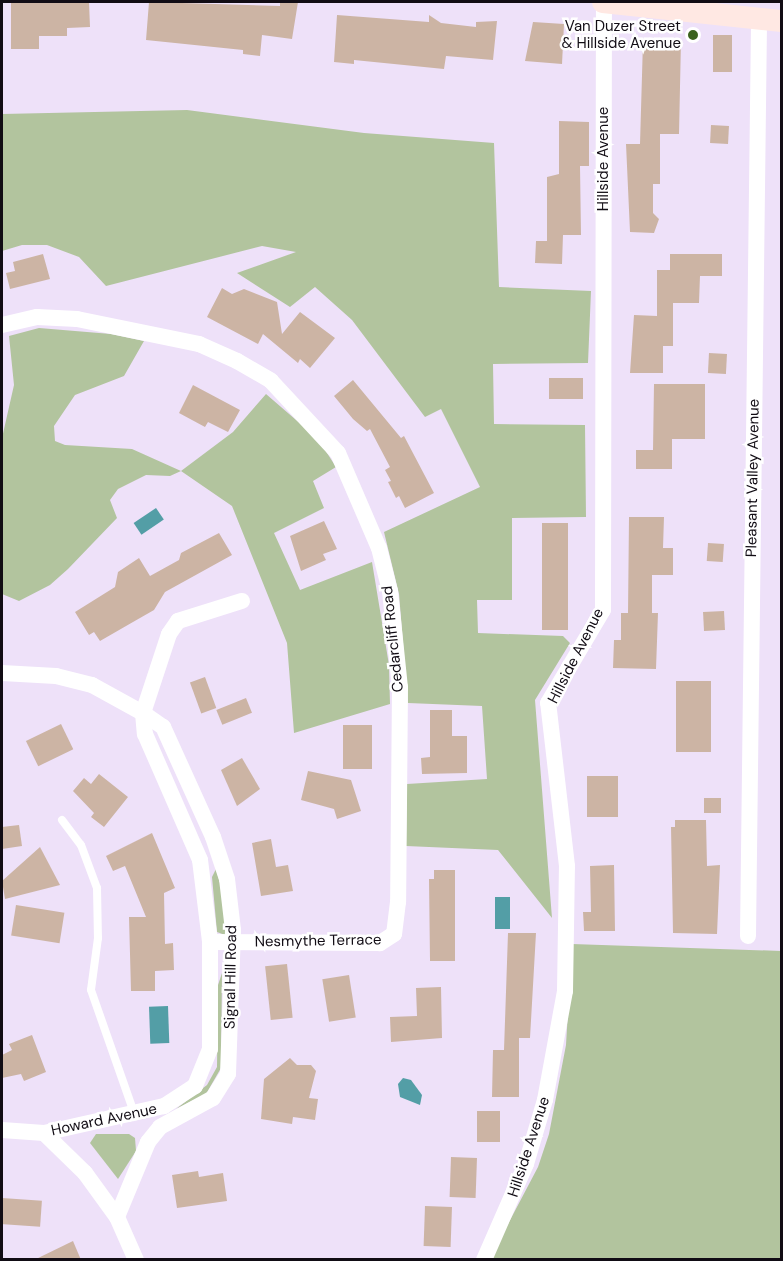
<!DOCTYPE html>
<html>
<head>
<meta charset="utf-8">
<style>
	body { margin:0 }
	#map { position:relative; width:783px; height:1261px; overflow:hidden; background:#eee1f9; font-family:"DM Sans",sans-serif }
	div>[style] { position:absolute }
	.green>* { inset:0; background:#b2c49e }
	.water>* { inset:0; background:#539ea6; transform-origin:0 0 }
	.building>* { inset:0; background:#ccb4a4; transform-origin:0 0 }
	.lane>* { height:8px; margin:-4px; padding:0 4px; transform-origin:4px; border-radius:4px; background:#fff }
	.street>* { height:16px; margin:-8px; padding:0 8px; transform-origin:8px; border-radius:8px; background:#fff }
	.secondary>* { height:22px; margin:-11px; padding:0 11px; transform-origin:11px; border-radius:11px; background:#ffe8e3 }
	.dots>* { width:16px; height:16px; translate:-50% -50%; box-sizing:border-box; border:3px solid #fff; border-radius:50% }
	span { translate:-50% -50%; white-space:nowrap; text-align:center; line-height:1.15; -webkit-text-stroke:5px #fff; paint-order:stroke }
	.poi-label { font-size:15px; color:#110c14 }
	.right { translate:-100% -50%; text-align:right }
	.street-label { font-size:15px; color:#110c14 }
	.frame { position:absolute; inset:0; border:3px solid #110c14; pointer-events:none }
</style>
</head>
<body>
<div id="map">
	<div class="green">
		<i style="clip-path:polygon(187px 110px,364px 133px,494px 143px,499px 287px,591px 291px,588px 363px,493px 364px,494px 424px,585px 425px,586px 517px,512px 518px,512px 600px,477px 600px,478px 633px,563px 636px,570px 643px,535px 700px,552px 918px,498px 850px,406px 846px,407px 784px,487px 779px,482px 706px,408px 703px,399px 594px,384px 532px,480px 487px,441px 409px,425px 417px,352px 320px,315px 287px,290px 307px,237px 273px,296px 252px,262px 246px,106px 286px,79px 257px,47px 245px,22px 245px,2px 251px,2px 114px)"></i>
		<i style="clip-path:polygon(39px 328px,111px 334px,144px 341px,124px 376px,75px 395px,54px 426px,55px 441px,65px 445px,132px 449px,181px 471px,233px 432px,266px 394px,318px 439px,336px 467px,313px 481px,324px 508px,274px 533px,300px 590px,372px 562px,389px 665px,390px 704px,294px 733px,287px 643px,232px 506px,181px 471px,170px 476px,146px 475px,118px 489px,110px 500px,117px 518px,68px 569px,50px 585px,19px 601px,2px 594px,2px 438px,14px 385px,9px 336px)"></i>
		<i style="clip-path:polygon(216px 869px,226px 904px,225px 935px,217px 932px,212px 877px)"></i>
		<i style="clip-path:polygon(572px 944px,781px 951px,781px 1259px,489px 1260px,538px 1167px,549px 1134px,566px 1045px)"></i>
		<i style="clip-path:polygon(222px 973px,221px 1068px,206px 1094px,176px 1109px,207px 1085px,217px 1067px,218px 985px)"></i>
		<i style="clip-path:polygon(96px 1134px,129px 1134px,135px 1138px,136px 1151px,118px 1179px,90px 1143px)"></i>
	</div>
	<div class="water">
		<i style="left:156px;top:508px;width:14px;height:27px;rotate:56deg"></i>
		<i style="left:495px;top:897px;width:15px;height:32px"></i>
		<i style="left:168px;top:1006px;width:37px;height:19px;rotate:88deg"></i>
		<i style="clip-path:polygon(403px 1078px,411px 1080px,422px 1095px,420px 1105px,400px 1097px,398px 1084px)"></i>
	</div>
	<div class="building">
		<i style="clip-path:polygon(89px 2px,90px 27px,67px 28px,67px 36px,39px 36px,39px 49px,11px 49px,11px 3px)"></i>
		<i style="clip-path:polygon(149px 2px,280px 6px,280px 2px,298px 2px,292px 39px,262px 35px,260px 56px,243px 54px,243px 50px,146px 40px)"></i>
		<i style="clip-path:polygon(337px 15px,429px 22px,429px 15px,441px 23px,476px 27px,476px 22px,497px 21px,493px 60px,446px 56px,444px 69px,354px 60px,354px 64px,334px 62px)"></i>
		<i style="clip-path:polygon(533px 22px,564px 24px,562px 64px,525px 61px)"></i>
		<i style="left:713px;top:35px;width:19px;height:37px"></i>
		<i style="clip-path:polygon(681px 40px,679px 134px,660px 134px,660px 184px,653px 184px,653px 213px,659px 219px,654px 233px,630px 232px,626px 144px,640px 144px,643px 41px)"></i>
		<i style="clip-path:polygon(559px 121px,589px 122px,589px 166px,580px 166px,581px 235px,563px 235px,562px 264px,535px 263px,536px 241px,547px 241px,547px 177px,559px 174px)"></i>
		<i style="left:711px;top:125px;width:18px;height:18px;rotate:3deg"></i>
		<i style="clip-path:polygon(43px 254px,50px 279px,10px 289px,6px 273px,15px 271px,13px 262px)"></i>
		<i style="clip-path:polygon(670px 254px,722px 254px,722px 276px,700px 276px,699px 303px,673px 303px,673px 346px,663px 346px,663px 373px,630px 373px,634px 315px,657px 316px,657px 270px,670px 270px)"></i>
		<i style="clip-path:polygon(222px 288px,232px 294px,244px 289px,277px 302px,282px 334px,300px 312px,335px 338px,310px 368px,300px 359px,298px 363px,263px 334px,258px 344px,207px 317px)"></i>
		<i style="left:709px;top:353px;width:18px;height:20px;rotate:3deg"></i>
		<i style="left:549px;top:378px;width:34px;height:21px"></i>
		<i style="clip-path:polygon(353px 380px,401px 438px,404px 436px,434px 493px,405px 508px,399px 496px,396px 498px,388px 482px,391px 481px,385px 470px,390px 467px,370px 429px,367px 431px,353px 419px,334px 396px)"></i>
		<i style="clip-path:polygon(654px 384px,705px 384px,705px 439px,672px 439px,672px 469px,636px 469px,636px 450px,653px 450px)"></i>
		<i style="clip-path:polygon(193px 385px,240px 410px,228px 432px,208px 422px,205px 427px,179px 413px)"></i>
		<i style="clip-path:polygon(629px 517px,664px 517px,663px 548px,673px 548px,673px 575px,652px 575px,652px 613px,658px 613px,656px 669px,613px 668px,614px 640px,621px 640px,621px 613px,628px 613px)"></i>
		<i style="clip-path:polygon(324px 521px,337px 549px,323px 554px,326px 560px,301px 571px,290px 536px)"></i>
		<i style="left:542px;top:523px;width:26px;height:107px"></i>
		<i style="clip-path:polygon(219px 533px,232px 555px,165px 592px,154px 610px,133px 622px,100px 641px,94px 632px,89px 635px,75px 612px,115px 587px,118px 572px,139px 558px,150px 576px,179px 560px,181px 553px)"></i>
		<i style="left:708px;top:543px;width:16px;height:18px;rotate:4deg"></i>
		<i style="left:724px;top:611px;width:19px;height:21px;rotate:87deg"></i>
		<i style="left:205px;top:677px;width:33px;height:16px;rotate:70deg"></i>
		<i style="left:676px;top:681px;width:35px;height:71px"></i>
		<i style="left:246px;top:698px;width:16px;height:32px;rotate:68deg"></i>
		<i style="clip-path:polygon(430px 710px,452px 710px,452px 736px,467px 736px,467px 773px,422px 774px,421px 758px,430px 757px)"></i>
		<i style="left:61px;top:724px;width:28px;height:39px;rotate:64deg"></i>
		<i style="left:343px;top:725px;width:29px;height:44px"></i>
		<i style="clip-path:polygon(242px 758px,260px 789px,237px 806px,221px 770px)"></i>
		<i style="clip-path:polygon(308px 771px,351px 780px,361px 811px,337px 819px,334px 809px,301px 800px)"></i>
		<i style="clip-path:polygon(99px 774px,128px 797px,104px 827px,91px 817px,94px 813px,73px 791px,84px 778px,91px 784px)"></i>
		<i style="left:587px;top:776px;width:31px;height:41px"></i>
		<i style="left:704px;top:798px;width:17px;height:15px"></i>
		<i style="clip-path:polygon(675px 820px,706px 820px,707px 866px,720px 865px,717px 934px,673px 933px,671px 827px,675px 827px)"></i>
		<i style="clip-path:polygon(19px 825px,22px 846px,2px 849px,2px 827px)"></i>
		<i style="clip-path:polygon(152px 833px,175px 888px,164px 893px,165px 944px,173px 943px,174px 970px,155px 971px,155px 991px,131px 991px,129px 917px,146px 917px,125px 866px,113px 871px,106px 856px)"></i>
		<i style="clip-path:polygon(271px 839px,276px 867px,288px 865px,293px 891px,261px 896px,252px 843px)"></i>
		<i style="clip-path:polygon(40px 847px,60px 885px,5px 899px,2px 881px)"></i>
		<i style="clip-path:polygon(614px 865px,615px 931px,584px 931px,583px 912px,591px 912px,590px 866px)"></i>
		<i style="clip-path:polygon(434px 870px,455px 870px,455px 961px,430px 961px,429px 879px,434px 879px)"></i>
		<i style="left:16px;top:905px;width:49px;height:31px;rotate:9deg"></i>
		<i style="clip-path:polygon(508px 933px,536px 933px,530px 1038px,519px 1038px,519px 1097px,492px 1097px,493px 1050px,504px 1050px)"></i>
		<i style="left:287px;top:964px;width:54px;height:22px;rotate:84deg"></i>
		<i style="left:349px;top:975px;width:43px;height:27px;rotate:81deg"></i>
		<i style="clip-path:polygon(441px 987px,442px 1038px,391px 1042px,390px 1017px,417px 1016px,416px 988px)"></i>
		<i style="clip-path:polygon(32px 1035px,46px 1072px,24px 1081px,21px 1074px,2px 1078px,2px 1055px,12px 1050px,9px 1044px)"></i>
		<i style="clip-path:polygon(290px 1058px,297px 1065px,311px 1065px,316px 1071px,309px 1098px,318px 1099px,315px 1120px,293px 1117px,292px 1124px,261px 1119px,264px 1079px)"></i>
		<i style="left:477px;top:1111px;width:23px;height:31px"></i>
		<i style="left:451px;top:1157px;width:26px;height:40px;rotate:2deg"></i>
		<i style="clip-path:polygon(198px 1171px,199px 1177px,223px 1173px,227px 1201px,177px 1208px,172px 1175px)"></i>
		<i style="left:2px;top:1198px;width:40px;height:26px;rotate:4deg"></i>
		<i style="left:425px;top:1206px;width:27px;height:40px;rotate:2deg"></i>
		<i style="clip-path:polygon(73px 1241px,81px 1260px,34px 1260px)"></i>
	</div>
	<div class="lane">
		<i style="left:62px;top:820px;width:31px;rotate:53deg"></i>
		<i style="left:81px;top:845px;width:46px;rotate:69.6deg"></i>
		<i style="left:97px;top:888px;width:50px;rotate:88.9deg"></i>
		<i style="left:98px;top:938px;width:52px;rotate:97.7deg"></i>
		<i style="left:91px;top:990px;width:130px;rotate:70.7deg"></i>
	</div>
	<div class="street">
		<i style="left:2px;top:325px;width:36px;rotate:-13deg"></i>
		<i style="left:37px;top:317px;width:40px;rotate:2.9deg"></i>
		<i style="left:77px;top:319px;width:125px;rotate:11.6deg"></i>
		<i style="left:199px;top:344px;width:42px;rotate:24.1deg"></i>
		<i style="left:237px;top:361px;width:39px;rotate:30deg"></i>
		<i style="left:271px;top:381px;width:98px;rotate:47.1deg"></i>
		<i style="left:338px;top:453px;width:103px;rotate:66.7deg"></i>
		<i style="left:379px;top:548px;width:44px;rotate:75.7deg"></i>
		<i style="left:390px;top:591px;width:97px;rotate:84.1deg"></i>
		<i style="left:400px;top:687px;width:215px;rotate:90.5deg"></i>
		<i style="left:398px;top:902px;width:32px;rotate:97deg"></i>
		<i style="left:394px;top:934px;width:17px;rotate:147deg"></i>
		<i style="left:380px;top:943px;width:170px;rotate:-179.7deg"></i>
		<i style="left:2px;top:673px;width:54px;rotate:3.2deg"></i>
		<i style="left:56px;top:676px;width:37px;rotate:14deg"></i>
		<i style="left:92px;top:685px;width:58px;rotate:28.8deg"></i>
		<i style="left:143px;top:713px;width:21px;rotate:85deg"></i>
		<i style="left:145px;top:734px;width:137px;rotate:66.4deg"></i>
		<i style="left:200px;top:860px;width:83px;rotate:83deg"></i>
		<i style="left:210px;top:942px;width:107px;rotate:90deg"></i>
		<i style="left:210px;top:1049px;width:40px;rotate:112deg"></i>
		<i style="left:195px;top:1086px;width:37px;rotate:147deg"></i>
		<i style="left:164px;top:1106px;width:123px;rotate:167.3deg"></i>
		<i style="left:748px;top:936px;width:916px;rotate:-89.31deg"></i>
		<i style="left:2px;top:1130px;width:42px;rotate:4.1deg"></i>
		<i style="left:44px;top:1133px;width:57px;rotate:44.3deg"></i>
		<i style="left:85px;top:1173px;width:54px;rotate:54deg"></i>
		<i style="left:117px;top:1217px;width:47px;rotate:66.2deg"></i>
		<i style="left:117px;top:1217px;width:81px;rotate:-67.5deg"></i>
		<i style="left:148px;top:1142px;width:19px;rotate:-51deg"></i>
		<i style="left:160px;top:1127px;width:60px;rotate:-28.7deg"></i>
		<i style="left:213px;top:1098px;width:28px;rotate:-58deg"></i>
		<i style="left:228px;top:1074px;width:144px;rotate:-88deg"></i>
		<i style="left:233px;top:930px;width:51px;rotate:-96.7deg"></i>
		<i style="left:227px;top:879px;width:44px;rotate:-108.4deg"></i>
		<i style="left:213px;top:837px;width:121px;rotate:-114.4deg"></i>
		<i style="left:163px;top:727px;width:24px;rotate:-145deg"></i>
		<i style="left:143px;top:713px;width:83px;rotate:-71.8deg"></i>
		<i style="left:169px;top:634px;width:16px;rotate:-55deg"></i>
		<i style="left:178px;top:621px;width:67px;rotate:-17.4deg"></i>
		<i style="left:484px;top:1260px;width:105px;rotate:-66.4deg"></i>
		<i style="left:526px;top:1164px;width:67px;rotate:-73.5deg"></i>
		<i style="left:545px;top:1100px;width:111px;rotate:-79.6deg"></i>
		<i style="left:565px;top:991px;width:125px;rotate:-89.1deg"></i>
		<i style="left:567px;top:866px;width:164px;rotate:-96.6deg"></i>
		<i style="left:548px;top:703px;width:108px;rotate:-59.4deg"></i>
		<i style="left:603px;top:610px;width:608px;rotate:-89.91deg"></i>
	</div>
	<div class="secondary">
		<i style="left:603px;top:2px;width:180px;rotate:6.1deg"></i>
	</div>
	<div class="dots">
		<i style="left:693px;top:35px;background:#3b621d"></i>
	</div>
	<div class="poi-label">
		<span class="right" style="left:681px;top:35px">Van Duzer Street<br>&amp; Hillside Avenue</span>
	</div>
	<div class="street-label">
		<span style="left:604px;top:159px;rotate:-90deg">Hillside Avenue</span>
		<span style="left:753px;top:478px;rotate:-89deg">Pleasant Valley Avenue</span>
		<span style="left:393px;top:639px;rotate:-96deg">Cedarcliff Road</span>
		<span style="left:576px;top:656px;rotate:-63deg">Hillside Avenue</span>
		<span style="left:318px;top:941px;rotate:-1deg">Nesmythe Terrace</span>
		<span style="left:231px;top:977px;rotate:-89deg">Signal Hill Road</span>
		<span style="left:104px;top:1120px;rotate:-12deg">Howard Avenue</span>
		<span style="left:529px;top:1147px;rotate:-72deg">Hillside Avenue</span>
	</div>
	<div class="frame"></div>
</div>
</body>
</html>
